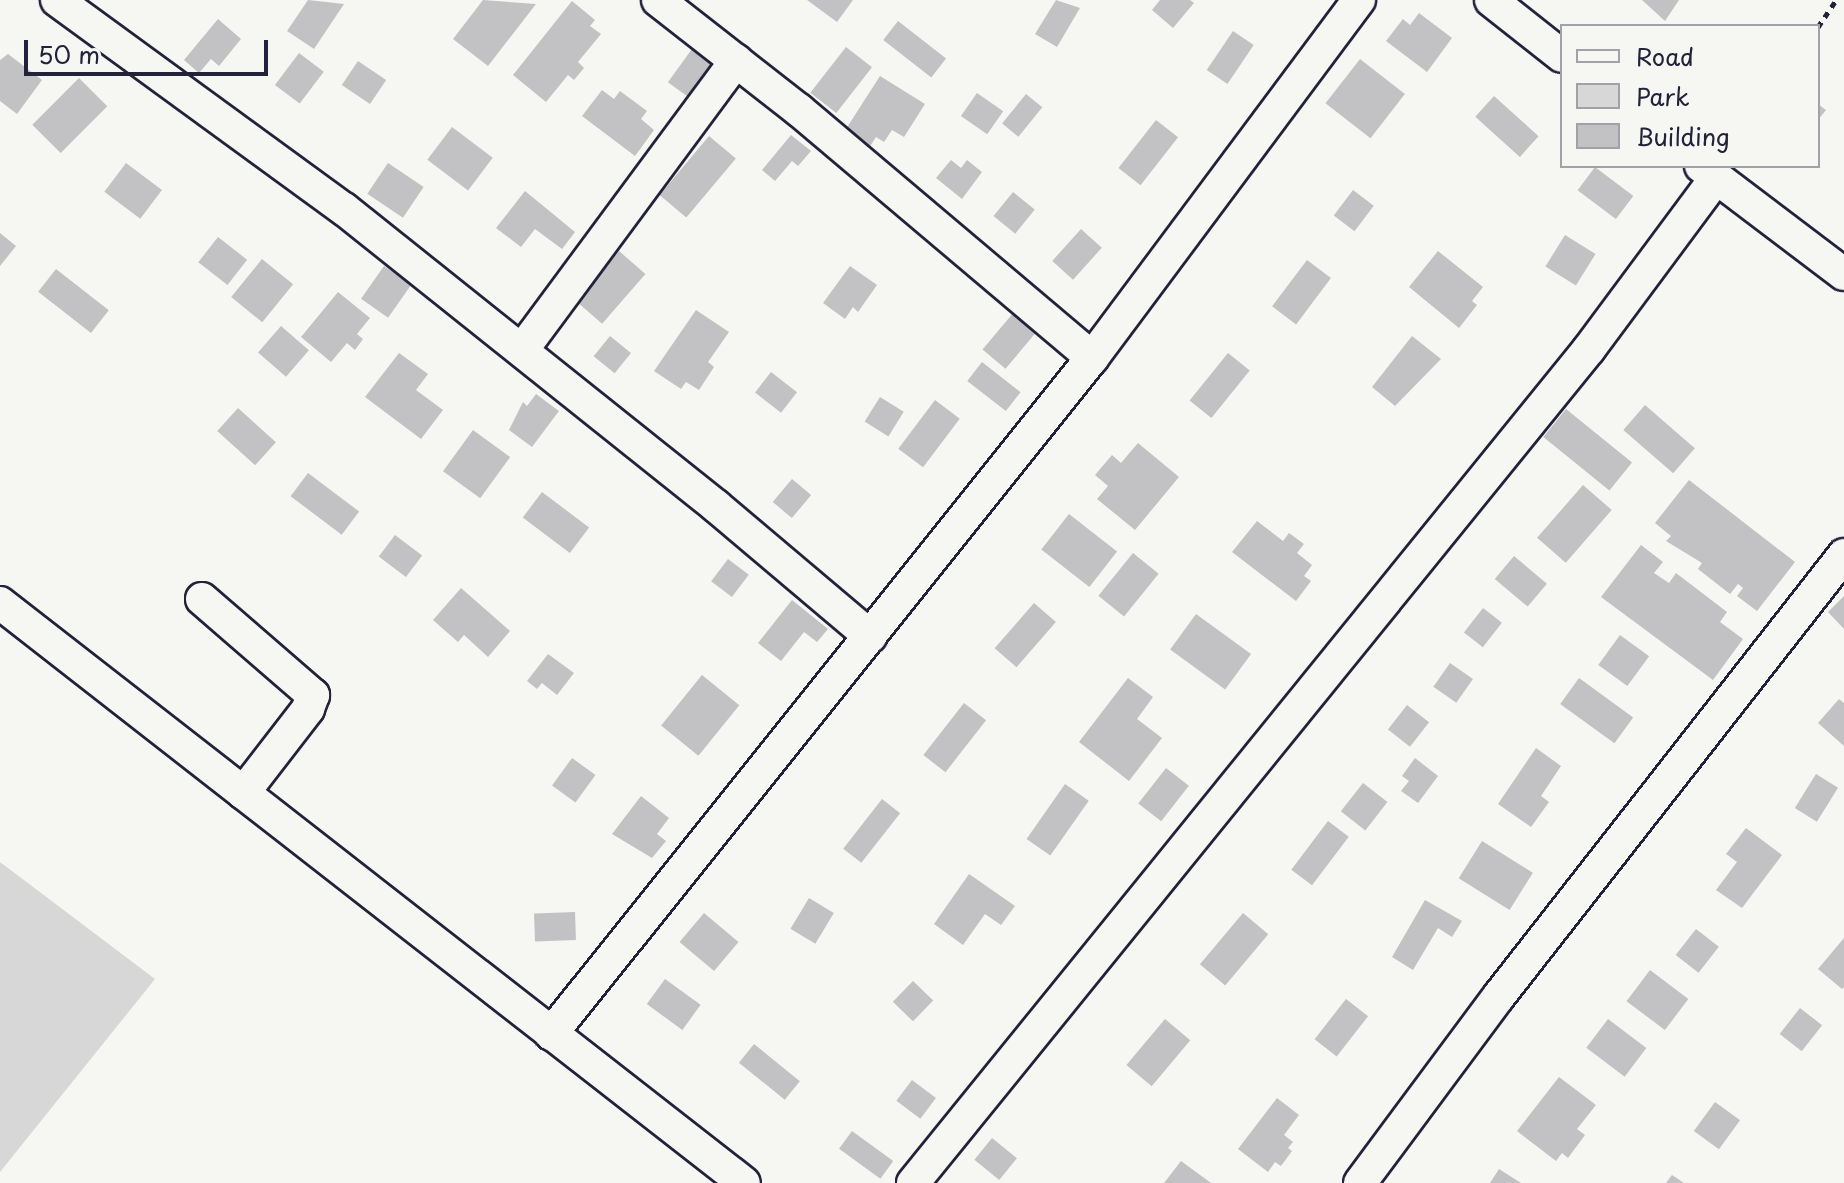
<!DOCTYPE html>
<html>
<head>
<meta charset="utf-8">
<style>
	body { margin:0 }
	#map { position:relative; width:1844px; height:1183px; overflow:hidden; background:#f6f6f2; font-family:"Playpen Sans",sans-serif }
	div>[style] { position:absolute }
	.green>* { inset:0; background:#d7d7d7 }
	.building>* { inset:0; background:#c2c2c4; transform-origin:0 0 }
	.path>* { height:5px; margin-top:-2.5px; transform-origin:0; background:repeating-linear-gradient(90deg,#22223b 0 6px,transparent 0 12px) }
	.roads { filter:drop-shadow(2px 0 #22223b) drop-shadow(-2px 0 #22223b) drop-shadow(0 2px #22223b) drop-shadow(0 -2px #22223b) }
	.minor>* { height:32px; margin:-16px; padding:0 16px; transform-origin:16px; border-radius:16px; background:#f6f6f2 }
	span { translate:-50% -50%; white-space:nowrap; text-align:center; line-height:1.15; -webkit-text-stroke:6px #f6f6f2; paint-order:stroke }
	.legend { position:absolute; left:1560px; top:24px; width:260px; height:144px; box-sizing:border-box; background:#f6f6f2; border:2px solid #a1a1a9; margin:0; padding:10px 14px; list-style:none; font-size:24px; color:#22223b }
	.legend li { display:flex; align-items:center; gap:16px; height:40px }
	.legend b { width:40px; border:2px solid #a1a1a9 }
	.scale { position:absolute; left:24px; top:40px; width:244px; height:36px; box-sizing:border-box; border:4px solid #22223b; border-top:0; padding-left:10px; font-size:24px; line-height:28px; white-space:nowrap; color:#22223b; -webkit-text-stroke:6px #f6f6f2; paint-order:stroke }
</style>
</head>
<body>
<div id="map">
	<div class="green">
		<i style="clip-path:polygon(0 862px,155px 979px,0 1172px)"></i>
	</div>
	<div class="building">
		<i style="clip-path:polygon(308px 0,344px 4px,314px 49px,287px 31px)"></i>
		<i style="clip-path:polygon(483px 0,536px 4px,488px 66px,453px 39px)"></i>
		<i style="clip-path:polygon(807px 0,853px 0,837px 22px)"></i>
		<i style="clip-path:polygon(1056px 0,1080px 8px,1057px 47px,1035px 34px)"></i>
		<i style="clip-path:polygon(1160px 0,1190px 0,1194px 3px,1173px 28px,1152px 10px)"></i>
		<i style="clip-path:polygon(1642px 0,1679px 0,1665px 21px)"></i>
		<i style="clip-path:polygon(572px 1px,595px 20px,590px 26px,601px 34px,578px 62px,584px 68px,574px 80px,568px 75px,546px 102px,513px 75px)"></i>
		<i style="clip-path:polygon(1419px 13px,1452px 38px,1427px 72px,1386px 41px,1403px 19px,1410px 25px)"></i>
		<i style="clip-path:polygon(218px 19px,241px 39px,219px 66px,211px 59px,199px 73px,184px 60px)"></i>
		<i style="left:898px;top:21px;width:61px;height:24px;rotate:38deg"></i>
		<i style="left:1233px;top:31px;width:25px;height:47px;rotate:34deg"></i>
		<i style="left:846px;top:47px;width:33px;height:58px;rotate:38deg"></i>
		<i style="left:692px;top:49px;width:29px;height:41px;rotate:36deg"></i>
		<i style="left:299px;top:53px;width:31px;height:40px;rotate:37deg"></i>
		<i style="clip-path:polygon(8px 54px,42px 80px,17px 114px,0 101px,0 60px)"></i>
		<i style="left:1360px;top:59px;width:57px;height:56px;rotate:38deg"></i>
		<i style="left:358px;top:61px;width:34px;height:29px;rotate:34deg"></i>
		<i style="clip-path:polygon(880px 76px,925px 104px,904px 137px,892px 130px,884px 142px,876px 137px,869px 148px,844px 132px)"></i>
		<i style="left:79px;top:78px;width:40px;height:66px;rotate:45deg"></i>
		<i style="clip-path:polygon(602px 90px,614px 99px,620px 91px,647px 111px,641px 119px,654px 130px,635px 156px,582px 116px)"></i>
		<i style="left:977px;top:93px;width:32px;height:28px;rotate:35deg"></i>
		<i style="left:1026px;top:94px;width:21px;height:38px;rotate:39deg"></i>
		<i style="left:1494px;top:96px;width:60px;height:28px;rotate:42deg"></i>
		<i style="clip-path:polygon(1818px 104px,1826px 110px,1818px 120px)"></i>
		<i style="left:1156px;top:120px;width:28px;height:61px;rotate:38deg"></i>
		<i style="left:452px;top:127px;width:51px;height:41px;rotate:37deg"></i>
		<i style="clip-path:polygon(791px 135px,811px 151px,798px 166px,792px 161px,775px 181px,762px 170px)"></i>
		<i style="left:709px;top:136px;width:35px;height:77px;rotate:40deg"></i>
		<i style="clip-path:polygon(951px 160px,961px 168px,967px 160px,982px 172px,962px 199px,936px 178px)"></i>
		<i style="left:126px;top:163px;width:45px;height:36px;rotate:37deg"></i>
		<i style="left:388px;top:163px;width:43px;height:37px;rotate:34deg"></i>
		<i style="left:1595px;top:167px;width:48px;height:29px;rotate:37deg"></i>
		<i style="left:1353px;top:190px;width:26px;height:32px;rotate:37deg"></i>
		<i style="clip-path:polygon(525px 191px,575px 232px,562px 249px,535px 229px,521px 247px,496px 228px)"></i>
		<i style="left:1013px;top:192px;width:28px;height:31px;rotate:39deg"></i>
		<i style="left:1081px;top:229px;width:28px;height:43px;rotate:42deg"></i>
		<i style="clip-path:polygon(0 233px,16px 246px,0 266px)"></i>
		<i style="left:1565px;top:235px;width:36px;height:37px;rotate:32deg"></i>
		<i style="left:218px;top:237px;width:37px;height:32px;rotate:38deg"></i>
		<i style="left:619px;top:251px;width:35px;height:66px;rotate:41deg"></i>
		<i style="clip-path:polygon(1438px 251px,1483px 287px,1472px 301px,1477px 305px,1459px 328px,1409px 287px)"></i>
		<i style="left:262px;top:259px;width:40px;height:49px;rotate:39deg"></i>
		<i style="left:1307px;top:260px;width:30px;height:58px;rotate:37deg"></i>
		<i style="left:384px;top:266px;width:33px;height:40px;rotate:35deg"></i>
		<i style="clip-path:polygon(850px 266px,877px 285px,858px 312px,853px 307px,845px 319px,823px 303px)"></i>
		<i style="left:56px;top:269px;width:67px;height:29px;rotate:38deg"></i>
		<i style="clip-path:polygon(338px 292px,370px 318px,357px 334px,363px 339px,355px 350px,347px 343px,331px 362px,301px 337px)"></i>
		<i style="clip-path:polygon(696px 310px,729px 332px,708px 362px,714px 367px,699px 390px,686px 382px,681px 389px,654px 371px)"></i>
		<i style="left:1014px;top:312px;width:30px;height:49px;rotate:40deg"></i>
		<i style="left:281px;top:326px;width:37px;height:35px;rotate:41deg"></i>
		<i style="left:610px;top:336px;width:27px;height:26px;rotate:39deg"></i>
		<i style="clip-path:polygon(1412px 336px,1441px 359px,1395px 406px,1372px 387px)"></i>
		<i style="clip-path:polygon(399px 353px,428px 374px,416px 390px,443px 410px,421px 439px,365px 397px)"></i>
		<i style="left:1228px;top:353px;width:28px;height:61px;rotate:39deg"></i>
		<i style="left:982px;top:362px;width:49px;height:24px;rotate:38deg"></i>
		<i style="left:771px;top:372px;width:33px;height:26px;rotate:38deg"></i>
		<i style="clip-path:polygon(536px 394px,559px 411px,532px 447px,509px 430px,523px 402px,527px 406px)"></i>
		<i style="left:880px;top:397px;width:28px;height:29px;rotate:32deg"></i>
		<i style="left:935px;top:400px;width:31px;height:61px;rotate:37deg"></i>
		<i style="left:1645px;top:405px;width:66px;height:33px;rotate:41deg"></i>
		<i style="left:238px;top:408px;width:51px;height:31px;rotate:42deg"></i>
		<i style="left:1566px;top:409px;width:85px;height:36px;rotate:39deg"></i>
		<i style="left:473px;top:430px;width:46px;height:51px;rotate:36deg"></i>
		<i style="clip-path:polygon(1138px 443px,1179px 477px,1135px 530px,1097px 499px,1108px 486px,1095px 475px,1112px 455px,1121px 463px)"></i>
		<i style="left:308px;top:473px;width:64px;height:29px;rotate:37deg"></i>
		<i style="left:792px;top:479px;width:25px;height:30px;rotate:40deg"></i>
		<i style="clip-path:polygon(1689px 480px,1795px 562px,1757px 611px,1737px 596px,1743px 588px,1738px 584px,1730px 594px,1698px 569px,1702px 563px,1666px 541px,1671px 536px,1655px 523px)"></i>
		<i style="left:1583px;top:485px;width:38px;height:70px;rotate:41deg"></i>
		<i style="left:542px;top:492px;width:59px;height:32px;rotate:37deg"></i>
		<i style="left:1069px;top:514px;width:61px;height:45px;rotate:38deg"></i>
		<i style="clip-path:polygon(1257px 521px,1283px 541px,1289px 533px,1304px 544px,1297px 553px,1312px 565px,1304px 576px,1311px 581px,1296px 601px,1232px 552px)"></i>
		<i style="left:395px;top:535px;width:34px;height:27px;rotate:37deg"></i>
		<i style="clip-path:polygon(1641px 545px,1663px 562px,1654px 573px,1669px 583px,1676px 573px,1727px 612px,1720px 622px,1743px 639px,1713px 680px,1601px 597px)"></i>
		<i style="left:1133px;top:553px;width:33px;height:55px;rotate:39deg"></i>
		<i style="left:1514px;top:556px;width:43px;height:30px;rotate:40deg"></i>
		<i style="left:728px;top:559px;width:26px;height:28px;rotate:37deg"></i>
		<i style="clip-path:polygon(461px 588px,510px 631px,488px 657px,464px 635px,458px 642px,433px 620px)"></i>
		<i style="clip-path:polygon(1844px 596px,1844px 629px,1828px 612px)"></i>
		<i style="clip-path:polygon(792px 600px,828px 629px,817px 642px,804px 632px,781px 661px,758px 643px)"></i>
		<i style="left:1034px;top:603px;width:29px;height:60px;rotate:41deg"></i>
		<i style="left:1483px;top:608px;width:24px;height:31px;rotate:38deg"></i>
		<i style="left:1196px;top:614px;width:68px;height:44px;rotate:36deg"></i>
		<i style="left:1620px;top:635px;width:36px;height:37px;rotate:36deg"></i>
		<i style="clip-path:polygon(548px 654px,574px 673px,557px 695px,542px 683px,537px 689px,527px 681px)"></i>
		<i style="left:1450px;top:663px;width:28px;height:29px;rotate:35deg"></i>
		<i style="left:702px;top:675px;width:48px;height:65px;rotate:39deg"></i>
		<i style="clip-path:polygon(1128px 678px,1153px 697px,1137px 719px,1162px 738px,1129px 781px,1079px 742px)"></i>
		<i style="left:1579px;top:678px;width:67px;height:32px;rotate:36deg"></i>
		<i style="clip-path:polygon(1839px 699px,1844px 703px,1844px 746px,1818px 723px)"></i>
		<i style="left:964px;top:703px;width:28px;height:66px;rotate:38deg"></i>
		<i style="left:1407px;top:705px;width:28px;height:31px;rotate:38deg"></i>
		<i style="clip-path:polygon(1536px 748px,1561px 766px,1541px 796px,1549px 802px,1531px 827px,1498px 804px)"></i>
		<i style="left:572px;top:758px;width:29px;height:34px;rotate:36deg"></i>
		<i style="clip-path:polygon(1415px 758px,1438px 776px,1418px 803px,1401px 791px,1409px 781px,1402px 776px)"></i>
		<i style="left:1166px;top:768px;width:29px;height:45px;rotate:38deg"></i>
		<i style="left:1816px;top:774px;width:26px;height:40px;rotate:32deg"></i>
		<i style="left:1363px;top:783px;width:31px;height:36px;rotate:38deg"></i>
		<i style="left:1065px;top:784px;width:29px;height:67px;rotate:35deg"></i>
		<i style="clip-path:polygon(641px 796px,669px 818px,657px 834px,666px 841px,652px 858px,612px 834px)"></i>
		<i style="left:882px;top:799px;width:23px;height:63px;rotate:38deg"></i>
		<i style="left:1328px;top:821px;width:26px;height:61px;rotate:37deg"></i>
		<i style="clip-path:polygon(1746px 828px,1782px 855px,1742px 908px,1716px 890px,1737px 862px,1726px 854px)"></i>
		<i style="left:1482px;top:841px;width:60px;height:44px;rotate:32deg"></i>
		<i style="clip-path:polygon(969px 874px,1015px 906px,1001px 925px,985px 914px,963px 945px,934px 924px)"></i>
		<i style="left:809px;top:898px;width:29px;height:36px;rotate:31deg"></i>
		<i style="clip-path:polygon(1425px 900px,1462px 921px,1452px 937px,1438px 928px,1413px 970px,1392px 957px)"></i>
		<i style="left:575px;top:912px;width:28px;height:41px;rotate:88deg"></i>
		<i style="left:704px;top:913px;width:45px;height:38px;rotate:40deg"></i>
		<i style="left:1243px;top:913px;width:33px;height:67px;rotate:40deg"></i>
		<i style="left:1696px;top:929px;width:29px;height:33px;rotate:38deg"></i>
		<i style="clip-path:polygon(1844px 938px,1844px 987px,1842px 989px,1818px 969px)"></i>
		<i style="left:1650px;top:970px;width:48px;height:39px;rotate:37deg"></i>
		<i style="left:665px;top:979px;width:44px;height:31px;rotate:36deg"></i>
		<i style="left:913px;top:981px;width:28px;height:29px;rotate:44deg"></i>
		<i style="left:1346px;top:999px;width:28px;height:51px;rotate:38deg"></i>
		<i style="left:1800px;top:1008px;width:28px;height:33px;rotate:38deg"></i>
		<i style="left:1165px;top:1019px;width:33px;height:60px;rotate:40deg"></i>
		<i style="left:1608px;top:1019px;width:48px;height:36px;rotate:37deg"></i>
		<i style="left:754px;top:1044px;width:59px;height:24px;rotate:39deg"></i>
		<i style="clip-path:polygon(1559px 1077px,1596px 1105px,1577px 1129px,1585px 1135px,1568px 1158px,1562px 1153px,1556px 1161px,1517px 1131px)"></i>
		<i style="left:912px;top:1080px;width:30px;height:26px;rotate:37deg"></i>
		<i style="clip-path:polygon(1277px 1098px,1299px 1115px,1284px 1135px,1293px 1142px,1288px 1148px,1292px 1151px,1281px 1166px,1275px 1162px,1268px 1172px,1238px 1149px)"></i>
		<i style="left:1715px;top:1102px;width:31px;height:36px;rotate:36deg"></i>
		<i style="left:852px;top:1131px;width:51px;height:22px;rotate:36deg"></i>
		<i style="left:992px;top:1138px;width:32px;height:28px;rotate:39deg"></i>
		<i style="clip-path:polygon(1181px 1161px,1211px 1183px,1164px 1183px)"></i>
		<i style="clip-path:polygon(1499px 1169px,1521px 1183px,1490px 1183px)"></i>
		<i style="clip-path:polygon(1672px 1175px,1684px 1183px,1666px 1183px)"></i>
	</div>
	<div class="path">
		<i style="left:1818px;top:27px;width:32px;rotate:-56deg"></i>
	</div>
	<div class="roads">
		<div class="minor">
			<i style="left:57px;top:0;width:355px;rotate:36.1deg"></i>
			<i style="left:344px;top:209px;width:476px;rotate:38.6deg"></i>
			<i style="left:716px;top:506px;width:202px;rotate:40.2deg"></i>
			<i style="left:658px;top:0;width:179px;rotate:38deg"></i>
			<i style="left:799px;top:110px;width:384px;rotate:40.2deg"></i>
			<i style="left:1491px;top:0;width:90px;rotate:38.3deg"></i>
			<i style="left:1701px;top:166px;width:179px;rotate:37.1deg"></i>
			<i style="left:522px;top:350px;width:360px;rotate:-53.5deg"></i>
			<i style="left:202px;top:599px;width:147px;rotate:40.9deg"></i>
			<i style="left:313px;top:695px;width:15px;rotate:110deg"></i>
			<i style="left:308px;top:709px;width:106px;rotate:127.7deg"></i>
			<i style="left:0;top:603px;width:943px;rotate:37.94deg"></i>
			<i style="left:551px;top:1034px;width:866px;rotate:-51.33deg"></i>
			<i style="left:1092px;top:358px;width:447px;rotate:-53.3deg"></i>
			<i style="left:913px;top:1183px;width:1074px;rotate:-50.97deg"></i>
			<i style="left:1589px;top:349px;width:213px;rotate:-53.4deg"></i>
			<i style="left:1360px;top:1183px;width:233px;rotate:-53.4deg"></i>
			<i style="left:1499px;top:996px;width:560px;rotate:-51.96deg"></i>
		</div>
	</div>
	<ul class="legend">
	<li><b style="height:10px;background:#f6f6f2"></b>Road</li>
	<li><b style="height:22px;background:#d7d7d7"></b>Park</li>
	<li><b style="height:22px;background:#c2c2c4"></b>Building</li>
	</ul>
	<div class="scale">50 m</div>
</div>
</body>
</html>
